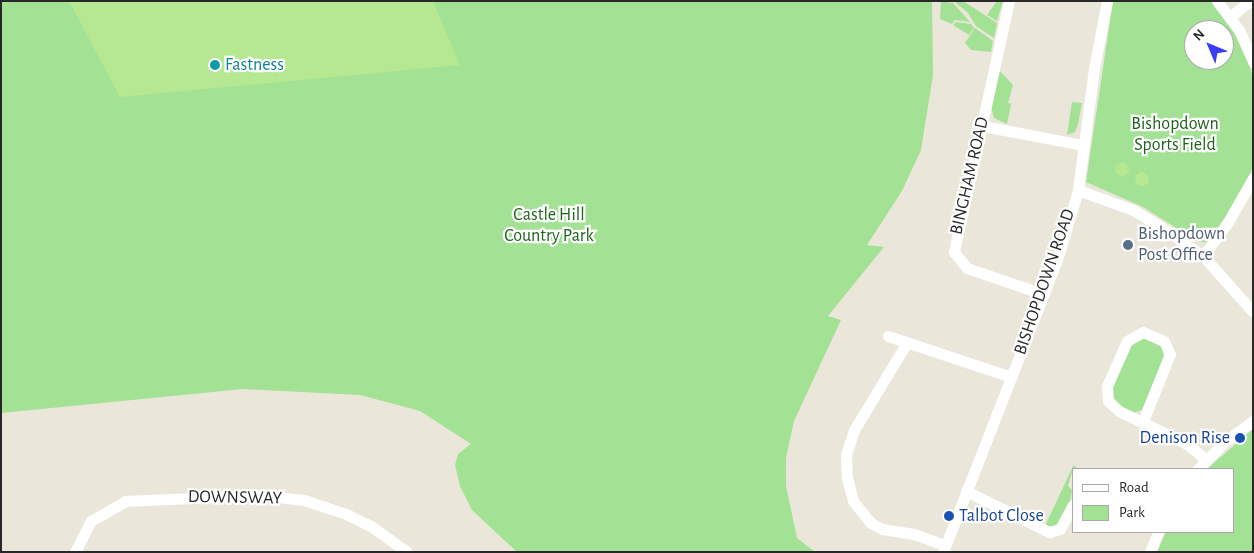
<!DOCTYPE html>
<html>
<head>
<meta charset="utf-8">
<style>
	body { margin:0 }
	#map { position:relative; width:1254px; height:553px; overflow:hidden; background:#eae6d9; font-family:"Alegreya Sans",sans-serif }
	div>[style] { position:absolute }
	.green>* { inset:0; background:#a3e195 }
	.pitch>* { inset:0; background:#b5e891 }
	.round { border-radius:50% }
	.minor>* { height:11px; margin:-5.5px; padding:0 5.5px; transform-origin:5.5px; border-radius:5.5px; background:#fff }
	.dots>* { width:14px; height:14px; translate:-50% -50%; box-sizing:border-box; border:2px solid #fff; border-radius:50% }
	span { translate:-50% -50%; white-space:nowrap; text-align:center; line-height:1.15; -webkit-text-stroke:4.5px #fff; paint-order:stroke }
	.culture-label { font-size:18px; color:#0d838f }
	.left { translate:0 -50%; text-align:left }
	.park-label { font-size:18px; color:#1d631a }
	.street-label { font-size:18px; color:#282828 }
	.service-label { font-size:18px; color:#4e5e75 }
	.transit-label { font-size:18px; color:#164399 }
	.right { translate:-100% -50%; text-align:right }
	.frame { position:absolute; inset:0; border:2px solid #282828; pointer-events:none }
	.legend { position:absolute; left:1072px; top:468px; width:162px; height:65px; box-sizing:border-box; background:#fff; border:1px solid #a9a9a9; margin:0; padding:6px 9px; list-style:none; font-size:15px; color:#282828 }
	.legend li { display:flex; align-items:center; gap:10px; height:25px }
	.legend b { width:25px; border:1px solid #a9a9a9 }
	.north { position:absolute; left:1184px; top:20px; width:50px; height:50px; box-sizing:border-box; background:#fff; border:1px solid #a9a9a9; border-radius:50%; rotate:315deg; font-size:14px; font-weight:700; line-height:20px; text-align:center; color:#282828 }
	.north::after { content:''; display:block; margin:auto; width:18px; height:22px; background:#393df7; clip-path:polygon(50% 0,100% 100%,50% 72%,0 100%) }
</style>
</head>
<body>
<div id="map">
	<div class="green">
		<i style="clip-path:polygon(1px 1px,932px 1px,933px 75px,921px 150px,902px 191px,867px 245px,884px 247px,828px 316px,841px 320px,794px 421px,786px 458px,786px 486px,797px 538px,815px 552px,517px 552px,472px 510px,460px 486px,455px 465px,458px 454px,471px 444px,420px 411px,360px 395px,243px 389px,1px 413px)"></i>
		<i style="clip-path:polygon(941px 1px,953px 3px,970px 22px,955px 20px,952px 24px,940px 19px)"></i>
		<i style="clip-path:polygon(954px 1px,963px 1px,997px 23px,994px 38px,976px 26px,968px 13px)"></i>
		<i style="clip-path:polygon(997px 1px,1003px 1px,997px 21px,987px 15px)"></i>
		<i style="clip-path:polygon(evenodd,1113px 1px,1211px 1px,1229px 23px,1246px 54px,1253px 78px,1253px 167px,1239px 198px,1207px 243px,1195px 240px,1143px 207px,1086px 182px,1113px 1px,1194px 30px,1224px 30px,1224px 60px,1194px 60px,1194px 30px)"></i>
		<i style="clip-path:polygon(956px 22px,971px 24px,974px 28px,969px 35px,953px 25px)"></i>
		<i style="clip-path:polygon(975px 28px,993px 41px,991px 52px,971px 50px,965px 43px)"></i>
		<i style="clip-path:polygon(999px 70px,1013px 85px,1008px 103px,1011px 104px,1007px 124px,994px 118px,991px 108px)"></i>
		<i style="clip-path:polygon(1072px 102px,1082px 103px,1078px 124px,1075px 132px,1067px 135px)"></i>
		<i style="clip-path:polygon(1144px 338px,1162px 347px,1164px 356px,1142px 410px,1133px 413px,1125px 410px,1110px 395px,1127px 346px)"></i>
		<i style="clip-path:polygon(1253px 429px,1253px 552px,1157px 552px,1166px 532px,1233px 532px,1233px 469px,1207px 469px)"></i>
		<i style="clip-path:polygon(1073px 466px,1077px 467px,1073px 469px,1068px 486px,1072px 490px,1070px 502px,1055px 527px,1045px 526px)"></i>
	</div>
	<div class="pitch">
		<i style="clip-path:polygon(69px 1px,433px 1px,460px 65px,120px 97px)"></i>
		<i class="round" style="left:1115px;top:162px;width:14px;height:14px"></i>
		<i class="round" style="left:1135px;top:172px;width:14px;height:14px"></i>
	</div>
	<div class="minor">
		<i style="left:1009px;top:1px;width:257px;rotate:102.4deg"></i>
		<i style="left:954px;top:252px;width:21px;rotate:51deg"></i>
		<i style="left:967px;top:268px;width:80px;rotate:18.9deg"></i>
		<i style="left:1217px;top:1px;width:36px;rotate:53deg"></i>
		<i style="left:1239px;top:30px;width:35px;rotate:66deg"></i>
		<i style="left:1230px;top:17px;width:26px;rotate:-39deg"></i>
		<i style="left:983px;top:126px;width:102px;rotate:10.8deg"></i>
		<i style="left:1078px;top:190px;width:59px;rotate:20deg"></i>
		<i style="left:1133px;top:210px;width:44px;rotate:31.2deg"></i>
		<i style="left:1171px;top:233px;width:39px;rotate:36deg"></i>
		<i style="left:1203px;top:256px;width:75px;rotate:48.2deg"></i>
		<i style="left:1203px;top:256px;width:42px;rotate:-53.7deg"></i>
		<i style="left:1228px;top:222px;width:51px;rotate:-60.4deg"></i>
		<i style="left:888px;top:336px;width:130px;rotate:18.4deg"></i>
		<i style="left:906px;top:344px;width:100px;rotate:121.2deg"></i>
		<i style="left:854px;top:430px;width:26px;rotate:108deg"></i>
		<i style="left:846px;top:455px;width:23px;rotate:88deg"></i>
		<i style="left:847px;top:478px;width:24px;rotate:75deg"></i>
		<i style="left:853px;top:501px;width:28px;rotate:51deg"></i>
		<i style="left:871px;top:523px;width:13px;rotate:29deg"></i>
		<i style="left:882px;top:529px;width:32px;rotate:9deg"></i>
		<i style="left:914px;top:534px;width:33px;rotate:20deg"></i>
		<i style="left:1143px;top:421px;width:72px;rotate:-68.1deg"></i>
		<i style="left:1170px;top:354px;width:14px;rotate:-115deg"></i>
		<i style="left:1164px;top:341px;width:23px;rotate:-157deg"></i>
		<i style="left:1143px;top:332px;width:18px;rotate:151deg"></i>
		<i style="left:1127px;top:341px;width:49px;rotate:114deg"></i>
		<i style="left:1107px;top:386px;width:15px;rotate:86deg"></i>
		<i style="left:1108px;top:401px;width:15px;rotate:42deg"></i>
		<i style="left:1119px;top:411px;width:76px;rotate:25.9deg"></i>
		<i style="left:1187px;top:444px;width:23px;rotate:40deg"></i>
		<i style="left:1198px;top:469px;width:35px;rotate:-46deg"></i>
		<i style="left:1222px;top:444px;width:39px;rotate:-37deg"></i>
		<i style="left:966px;top:491px;width:93px;rotate:26.3deg"></i>
		<i style="left:1049px;top:532px;width:11px;rotate:-15deg"></i>
		<i style="left:1060px;top:529px;width:27px;rotate:-62deg"></i>
		<i style="left:75px;top:552px;width:35px;rotate:-63deg"></i>
		<i style="left:91px;top:521px;width:39px;rotate:-30deg"></i>
		<i style="left:125px;top:501px;width:135px;rotate:-2.5deg"></i>
		<i style="left:260px;top:495px;width:44px;rotate:6.5deg"></i>
		<i style="left:304px;top:500px;width:44px;rotate:18.4deg"></i>
		<i style="left:346px;top:514px;width:28px;rotate:26deg"></i>
		<i style="left:371px;top:526px;width:44px;rotate:35.8deg"></i>
		<i style="left:943px;top:552px;width:313px;rotate:-68.7deg"></i>
		<i style="left:1057px;top:260px;width:73px;rotate:-73.3deg"></i>
		<i style="left:1078px;top:190px;width:123px;rotate:-82.5deg"></i>
		<i style="left:1094px;top:68px;width:68px;rotate:-79deg"></i>
		<i style="left:1150px;top:552px;width:22px;rotate:-68deg"></i>
	</div>
	<div class="dots">
		<i style="left:215px;top:65px;background:#0f9aa8"></i>
		<i style="left:1128px;top:245px;background:#5c6f8a"></i>
		<i style="left:1240px;top:438px;background:#1a4fb4"></i>
		<i style="left:949px;top:516px;background:#1a4fb4"></i>
	</div>
	<div class="culture-label">
		<span class="left" style="left:225px;top:65px">Fastness</span>
	</div>
	<div class="park-label">
		<span style="left:1175px;top:135px">Bishopdown<br>Sports Field</span>
		<span style="left:549px;top:226px">Castle Hill<br>Country Park</span>
	</div>
	<div class="street-label">
		<span style="left:970px;top:176px;rotate:-77deg">BINGHAM ROAD</span>
		<span style="left:1045px;top:282px;rotate:-71deg">BISHOPDOWN ROAD</span>
		<span style="left:235px;top:498px;rotate:1deg">DOWNSWAY</span>
	</div>
	<div class="service-label">
		<span class="left" style="left:1138px;top:245px">Bishopdown<br>Post Office</span>
	</div>
	<div class="transit-label">
		<span class="right" style="left:1230px;top:438px">Denison Rise</span>
		<span class="left" style="left:959px;top:516px">Talbot Close</span>
	</div>
	<div class="frame"></div>
	<ul class="legend">
	<li><b style="height:6px;background:#fff"></b>Road</li>
	<li><b style="height:14px;background:#a3e195"></b>Park</li>
	</ul>
	<div class="north">N</div>
</div>
</body>
</html>
